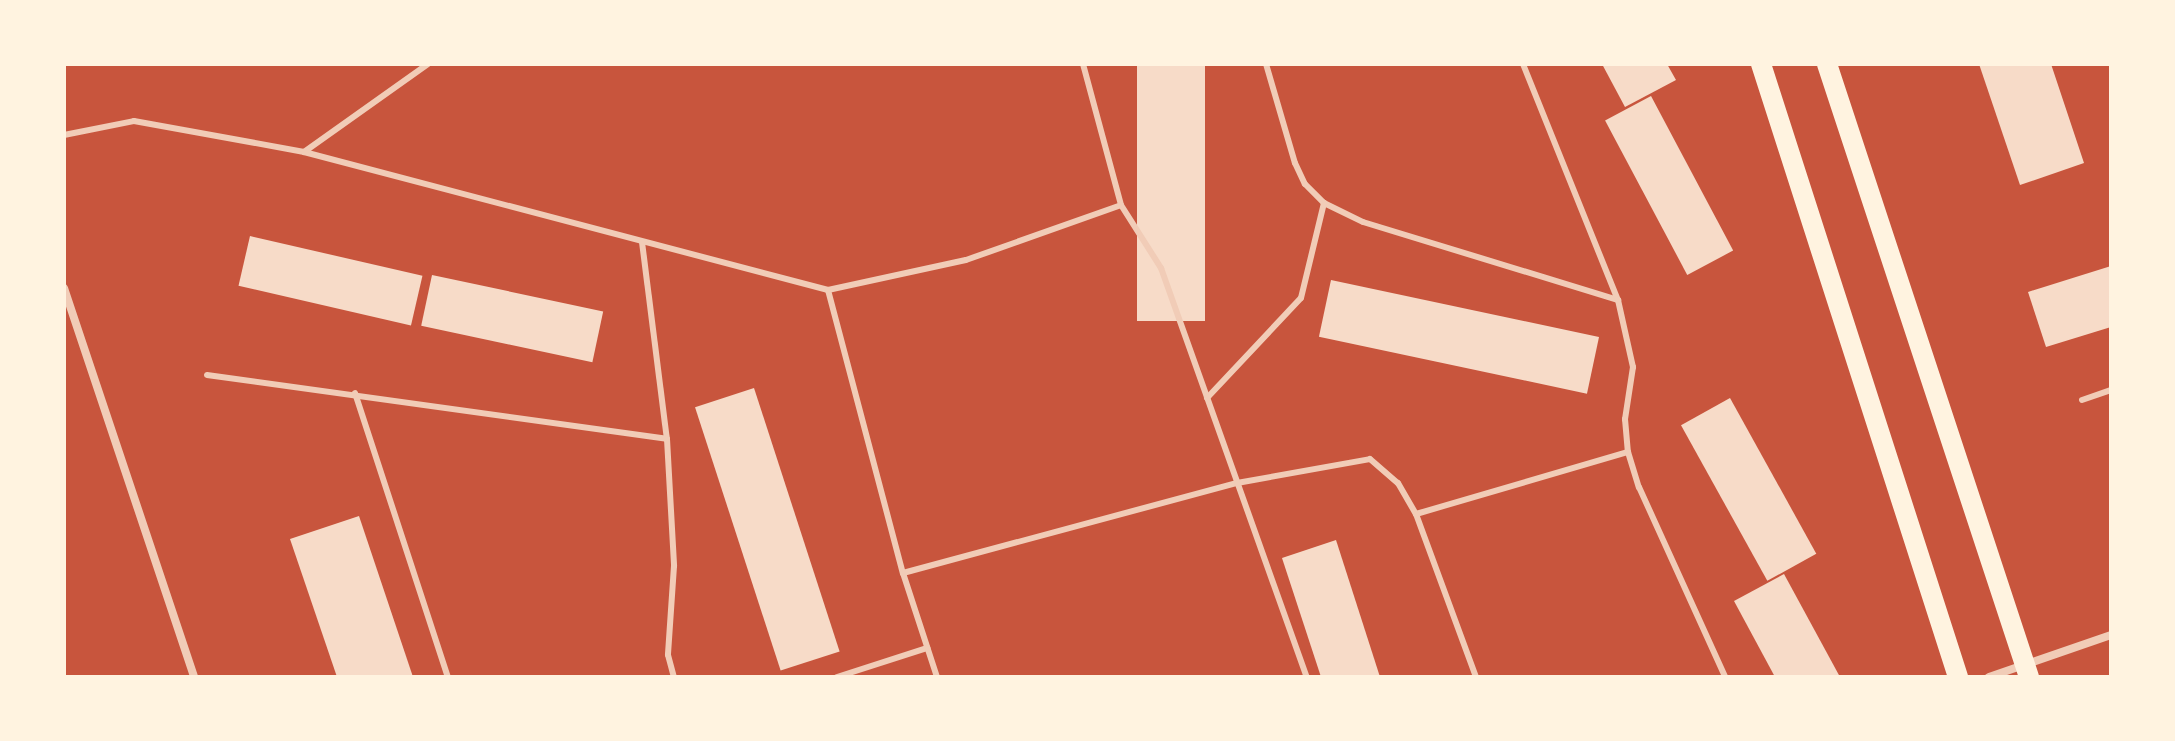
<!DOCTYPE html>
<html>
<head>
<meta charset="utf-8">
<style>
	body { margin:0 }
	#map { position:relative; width:2175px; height:741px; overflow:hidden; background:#c8553d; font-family:Raleway,sans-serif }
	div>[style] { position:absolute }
	.building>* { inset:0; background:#f7dbc8; transform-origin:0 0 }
	.service>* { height:6px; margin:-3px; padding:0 3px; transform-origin:3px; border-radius:3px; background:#f1ccb7 }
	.minor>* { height:8px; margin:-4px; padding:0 4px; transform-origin:4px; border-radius:4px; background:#f1ccb7 }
	.primary>* { height:20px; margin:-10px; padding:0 10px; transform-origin:10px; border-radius:10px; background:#fff3e0 }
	span { translate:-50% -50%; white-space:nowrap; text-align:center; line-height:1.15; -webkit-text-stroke:7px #fff3e0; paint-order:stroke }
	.frame { position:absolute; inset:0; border:66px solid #fff3e0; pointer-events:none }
</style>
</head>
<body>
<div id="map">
	<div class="building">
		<i style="left:1137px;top:64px;width:68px;height:257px"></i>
		<i style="clip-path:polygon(1602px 64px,1667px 64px,1676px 80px,1625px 107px)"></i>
		<i style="clip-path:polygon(1979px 64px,2051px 64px,2084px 163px,2020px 185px)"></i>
		<i style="left:1651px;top:96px;width:175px;height:52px;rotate:62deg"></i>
		<i style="left:250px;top:236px;width:177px;height:51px;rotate:13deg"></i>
		<i style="clip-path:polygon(2111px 266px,2111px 327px,2046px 347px,2028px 292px)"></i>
		<i style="left:432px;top:275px;width:175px;height:52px;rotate:12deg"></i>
		<i style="left:1331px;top:280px;width:274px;height:58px;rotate:12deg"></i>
		<i style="left:754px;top:388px;width:277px;height:62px;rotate:72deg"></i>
		<i style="left:1730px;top:398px;width:178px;height:56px;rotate:61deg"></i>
		<i style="clip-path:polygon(359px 516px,413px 677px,337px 677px,290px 539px)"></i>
		<i style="clip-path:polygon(1336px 540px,1380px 677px,1321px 677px,1282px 558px)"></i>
		<i style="clip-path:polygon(1784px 574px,1840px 677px,1775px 677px,1734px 601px)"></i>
	</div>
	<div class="service">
		<i style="left:1083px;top:64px;width:146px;rotate:74.9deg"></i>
		<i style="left:1121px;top:205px;width:75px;rotate:57.6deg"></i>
		<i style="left:1161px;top:268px;width:434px;rotate:70.4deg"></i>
		<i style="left:1266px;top:64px;width:103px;rotate:73.7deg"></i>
		<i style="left:1295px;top:163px;width:23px;rotate:65deg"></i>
		<i style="left:1305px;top:184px;width:27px;rotate:45deg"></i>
		<i style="left:1324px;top:203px;width:43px;rotate:26deg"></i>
		<i style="left:1363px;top:222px;width:267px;rotate:17deg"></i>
		<i style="left:1523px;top:64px;width:254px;rotate:68.1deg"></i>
		<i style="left:1618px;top:300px;width:69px;rotate:77.4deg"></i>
		<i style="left:1633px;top:367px;width:53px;rotate:98.7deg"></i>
		<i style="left:1625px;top:419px;width:33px;rotate:85deg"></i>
		<i style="left:1628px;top:452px;width:37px;rotate:73deg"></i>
		<i style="left:1639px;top:487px;width:209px;rotate:65.6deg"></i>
		<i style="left:64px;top:135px;width:71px;rotate:-11.3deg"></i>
		<i style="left:134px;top:121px;width:173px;rotate:10.3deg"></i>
		<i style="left:304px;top:152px;width:542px;rotate:14.75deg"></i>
		<i style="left:828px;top:290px;width:141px;rotate:-12.3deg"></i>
		<i style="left:966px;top:260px;width:164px;rotate:-19.5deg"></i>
		<i style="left:304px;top:152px;width:152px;rotate:-35.4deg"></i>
		<i style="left:642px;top:242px;width:199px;rotate:82.8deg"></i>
		<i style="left:667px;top:439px;width:127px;rotate:86.8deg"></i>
		<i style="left:674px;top:566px;width:89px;rotate:93.9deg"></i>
		<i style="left:668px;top:655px;width:23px;rotate:75deg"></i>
		<i style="left:828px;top:290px;width:293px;rotate:75.2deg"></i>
		<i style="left:903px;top:573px;width:109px;rotate:71.9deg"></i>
		<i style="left:207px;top:375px;width:464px;rotate:7.9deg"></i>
		<i style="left:355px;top:393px;width:299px;rotate:71.9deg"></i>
		<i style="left:1207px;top:398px;width:137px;rotate:-46.8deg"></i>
		<i style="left:1301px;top:298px;width:98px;rotate:-76.4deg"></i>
		<i style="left:2082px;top:400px;width:31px;rotate:-19deg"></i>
		<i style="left:1416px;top:514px;width:221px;rotate:-16.3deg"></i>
		<i style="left:903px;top:573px;width:346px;rotate:-15.1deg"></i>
		<i style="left:1237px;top:483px;width:135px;rotate:-10.2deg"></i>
		<i style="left:1370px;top:459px;width:37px;rotate:41deg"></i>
		<i style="left:1398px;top:483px;width:36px;rotate:60deg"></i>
		<i style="left:1416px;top:514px;width:174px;rotate:69.8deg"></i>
		<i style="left:837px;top:677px;width:95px;rotate:-17.9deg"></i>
	</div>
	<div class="minor">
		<i style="left:64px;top:288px;width:410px;rotate:71.5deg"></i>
		<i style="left:1989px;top:677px;width:129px;rotate:-19deg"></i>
	</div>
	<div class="primary">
		<i style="left:1761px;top:64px;width:644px;rotate:72.18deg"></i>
		<i style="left:1827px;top:64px;width:645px;rotate:71.76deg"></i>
	</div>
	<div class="frame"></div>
</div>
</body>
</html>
